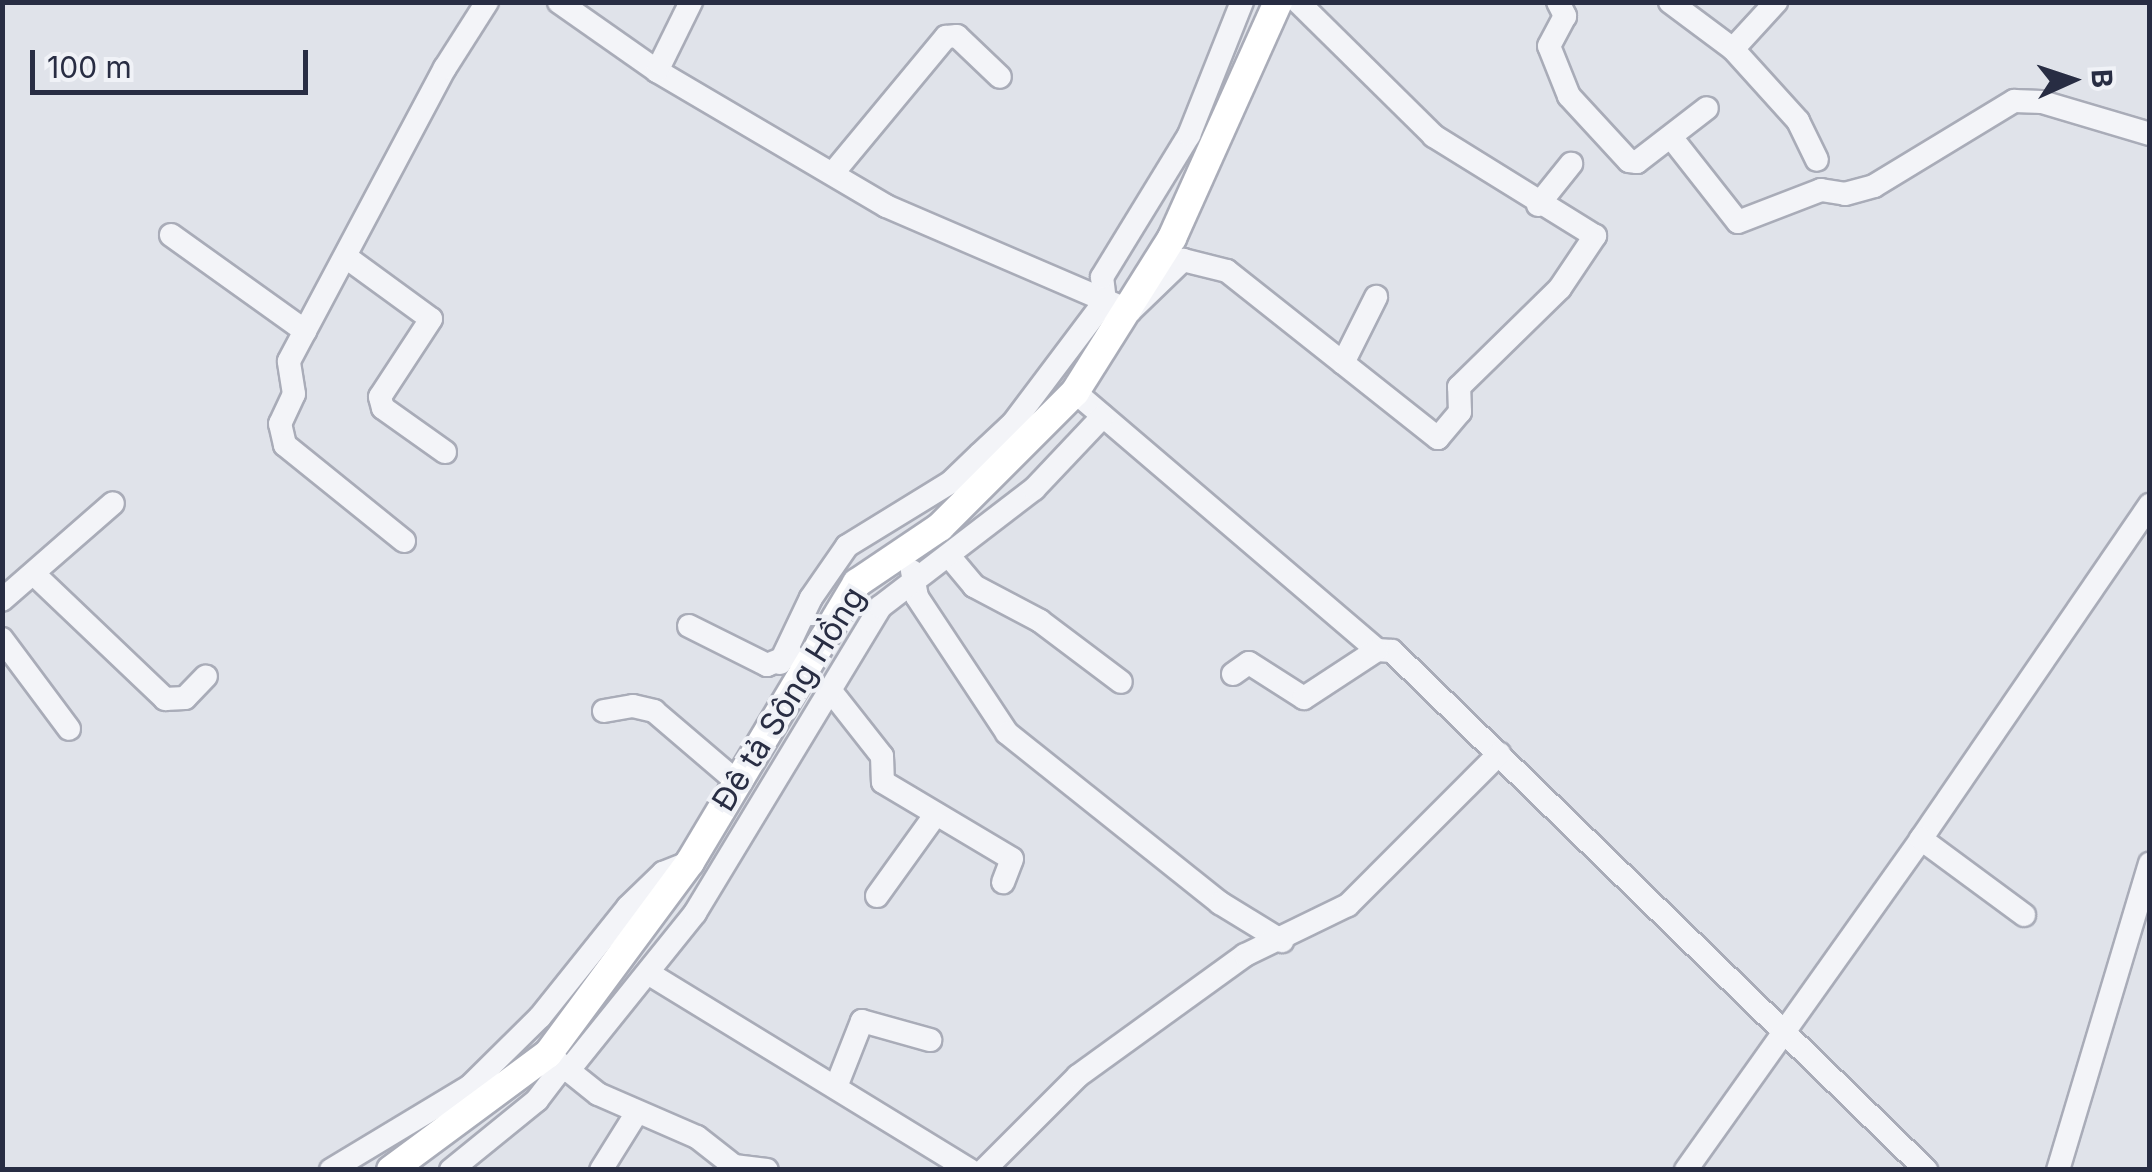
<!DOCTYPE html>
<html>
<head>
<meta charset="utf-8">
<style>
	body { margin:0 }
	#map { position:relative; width:2152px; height:1172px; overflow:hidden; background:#e0e3ea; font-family:Inter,sans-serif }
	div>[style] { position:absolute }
	.roads { filter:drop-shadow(2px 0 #a9acb8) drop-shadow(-2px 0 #a9acb8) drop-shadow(0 2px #a9acb8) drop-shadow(0 -2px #a9acb8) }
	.minor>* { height:22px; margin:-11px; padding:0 11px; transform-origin:11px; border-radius:11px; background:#f3f4f8 }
	.major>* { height:28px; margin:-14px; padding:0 14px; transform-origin:14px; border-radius:14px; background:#fff }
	span { translate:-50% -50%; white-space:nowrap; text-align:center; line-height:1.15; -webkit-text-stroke:8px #f0f2f7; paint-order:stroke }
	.street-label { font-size:32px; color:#282d43 }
	.frame { position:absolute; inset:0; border:5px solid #282d43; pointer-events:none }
	.north { position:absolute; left:2022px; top:30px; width:100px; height:100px; -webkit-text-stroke:8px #f0f2f7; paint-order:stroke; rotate:87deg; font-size:28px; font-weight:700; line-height:40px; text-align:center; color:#282d43 }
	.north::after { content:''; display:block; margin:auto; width:35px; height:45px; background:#282d43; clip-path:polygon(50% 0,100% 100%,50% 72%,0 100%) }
	.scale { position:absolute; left:30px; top:50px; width:278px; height:45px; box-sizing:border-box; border:5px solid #282d43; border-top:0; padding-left:12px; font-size:30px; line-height:35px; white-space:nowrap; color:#282d43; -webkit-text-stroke:8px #f0f2f7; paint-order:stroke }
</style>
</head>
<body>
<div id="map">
	<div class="roads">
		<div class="minor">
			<i style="left:559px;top:2px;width:120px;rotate:35.1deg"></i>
			<i style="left:657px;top:71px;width:266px;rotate:30.5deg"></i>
			<i style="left:886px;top:206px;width:266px;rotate:23.3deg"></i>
			<i style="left:1130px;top:311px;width:74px;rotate:-43.9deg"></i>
			<i style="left:1183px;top:260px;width:45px;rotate:14deg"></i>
			<i style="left:1227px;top:271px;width:269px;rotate:38.4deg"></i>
			<i style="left:1438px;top:438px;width:34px;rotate:-50deg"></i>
			<i style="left:1460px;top:412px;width:25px;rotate:-92deg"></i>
			<i style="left:1459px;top:387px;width:141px;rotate:-44.4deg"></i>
			<i style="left:1560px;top:288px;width:63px;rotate:-56.1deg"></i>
			<i style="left:1595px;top:236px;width:190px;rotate:-148.2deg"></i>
			<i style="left:1434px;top:136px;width:191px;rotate:-135.4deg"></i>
			<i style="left:1558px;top:2px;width:16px;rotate:63deg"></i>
			<i style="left:1565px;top:16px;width:34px;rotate:118deg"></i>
			<i style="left:1549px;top:46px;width:54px;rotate:68.2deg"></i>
			<i style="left:1569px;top:96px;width:88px;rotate:47.3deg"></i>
			<i style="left:1629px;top:161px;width:8px;rotate:7deg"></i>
			<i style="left:1637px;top:162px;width:88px;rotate:-37.6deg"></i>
			<i style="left:1670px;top:2px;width:79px;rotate:36.7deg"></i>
			<i style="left:1733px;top:49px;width:64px;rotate:-47.5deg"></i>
			<i style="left:1733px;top:49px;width:97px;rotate:47.9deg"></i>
			<i style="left:1798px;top:121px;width:43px;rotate:64deg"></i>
			<i style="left:657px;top:71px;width:77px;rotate:-63.8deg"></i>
			<i style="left:1671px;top:137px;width:108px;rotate:51.8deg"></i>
			<i style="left:1738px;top:222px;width:89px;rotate:-21.1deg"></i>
			<i style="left:1821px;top:190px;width:24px;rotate:9deg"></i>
			<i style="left:1845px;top:194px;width:30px;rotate:-15deg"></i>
			<i style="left:1874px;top:186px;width:164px;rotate:-31.3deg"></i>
			<i style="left:2014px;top:101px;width:28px;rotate:2deg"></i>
			<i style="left:2042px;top:102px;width:113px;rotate:16.5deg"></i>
			<i style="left:833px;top:173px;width:177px;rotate:-50.3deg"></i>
			<i style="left:946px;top:37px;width:11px;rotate:-5deg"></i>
			<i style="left:957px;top:36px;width:59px;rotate:43.6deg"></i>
			<i style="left:1538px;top:205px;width:53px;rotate:-51.2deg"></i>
			<i style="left:171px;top:235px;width:165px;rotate:35.6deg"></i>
			<i style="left:346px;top:257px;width:105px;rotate:36.1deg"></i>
			<i style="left:431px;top:319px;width:93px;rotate:123.2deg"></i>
			<i style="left:380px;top:397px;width:11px;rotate:75deg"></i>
			<i style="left:383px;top:408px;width:76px;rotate:35.4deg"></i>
			<i style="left:1343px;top:363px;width:74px;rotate:-63.4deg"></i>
			<i style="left:1075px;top:392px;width:397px;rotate:40.5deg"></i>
			<i style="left:1377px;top:650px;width:15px;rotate:4deg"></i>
			<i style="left:1392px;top:651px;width:745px;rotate:44.18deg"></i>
			<i style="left:404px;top:541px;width:153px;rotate:-141.1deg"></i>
			<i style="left:285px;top:445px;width:22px;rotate:-103deg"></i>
			<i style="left:280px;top:424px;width:33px;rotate:-65deg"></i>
			<i style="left:294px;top:394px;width:33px;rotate:-99deg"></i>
			<i style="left:289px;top:361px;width:332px;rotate:-62deg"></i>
			<i style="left:445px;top:68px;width:78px;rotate:-57.5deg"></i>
			<i style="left:949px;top:556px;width:39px;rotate:50deg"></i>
			<i style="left:974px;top:586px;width:75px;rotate:27.9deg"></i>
			<i style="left:1040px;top:621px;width:101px;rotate:37deg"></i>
			<i style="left:912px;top:571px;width:26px;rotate:79deg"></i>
			<i style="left:917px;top:597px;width:163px;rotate:56.5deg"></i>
			<i style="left:1007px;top:733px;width:273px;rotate:38.6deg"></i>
			<i style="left:1220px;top:903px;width:73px;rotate:31.5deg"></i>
			<i style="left:35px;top:575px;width:180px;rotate:43.6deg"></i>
			<i style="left:165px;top:699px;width:20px;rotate:-3deg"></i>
			<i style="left:185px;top:698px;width:30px;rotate:-46deg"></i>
			<i style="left:2px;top:600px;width:147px;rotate:-41.1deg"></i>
			<i style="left:689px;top:626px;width:87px;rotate:26.6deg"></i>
			<i style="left:767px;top:665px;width:27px;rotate:-22deg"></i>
			<i style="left:2px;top:639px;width:112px;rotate:53.3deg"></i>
			<i style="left:780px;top:663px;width:72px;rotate:-64.5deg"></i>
			<i style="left:811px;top:598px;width:63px;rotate:-55.3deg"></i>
			<i style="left:847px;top:546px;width:122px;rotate:-31.6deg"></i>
			<i style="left:951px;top:482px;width:40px;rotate:-44deg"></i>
			<i style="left:980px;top:454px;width:45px;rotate:-43.2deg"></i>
			<i style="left:1013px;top:423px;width:153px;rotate:-53deg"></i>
			<i style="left:1105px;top:301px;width:24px;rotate:-97deg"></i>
			<i style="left:1102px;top:277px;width:167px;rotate:-58.5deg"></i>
			<i style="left:1189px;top:135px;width:143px;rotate:-68.3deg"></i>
			<i style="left:1233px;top:674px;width:19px;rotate:-35deg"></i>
			<i style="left:1249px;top:663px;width:65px;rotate:32.5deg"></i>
			<i style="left:1304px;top:698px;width:87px;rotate:-33.3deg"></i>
			<i style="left:830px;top:690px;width:84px;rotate:51.8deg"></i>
			<i style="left:882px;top:756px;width:26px;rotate:88deg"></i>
			<i style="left:883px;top:782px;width:150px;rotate:30.8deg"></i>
			<i style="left:1012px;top:859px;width:25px;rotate:111deg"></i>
			<i style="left:604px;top:711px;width:29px;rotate:-10deg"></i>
			<i style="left:633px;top:706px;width:22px;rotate:13deg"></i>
			<i style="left:654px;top:711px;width:108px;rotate:40.5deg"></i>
			<i style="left:1921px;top:839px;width:405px;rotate:-55.6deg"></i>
			<i style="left:877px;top:896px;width:101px;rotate:-54.3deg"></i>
			<i style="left:648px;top:973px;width:377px;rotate:31.5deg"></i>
			<i style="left:558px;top:1062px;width:51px;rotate:38.7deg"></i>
			<i style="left:598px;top:1094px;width:108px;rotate:23.5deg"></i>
			<i style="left:697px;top:1137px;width:47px;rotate:38.1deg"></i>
			<i style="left:734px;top:1166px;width:33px;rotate:7deg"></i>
			<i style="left:568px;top:1071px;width:203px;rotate:-51.2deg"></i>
			<i style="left:695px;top:913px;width:358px;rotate:-58.8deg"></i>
			<i style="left:880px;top:607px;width:194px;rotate:-37.5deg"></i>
			<i style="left:1034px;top:489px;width:100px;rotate:-46.6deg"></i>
			<i style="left:836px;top:1087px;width:71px;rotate:-68.5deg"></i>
			<i style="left:862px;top:1021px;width:71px;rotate:15.6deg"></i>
			<i style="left:331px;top:1170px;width:162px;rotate:-31.1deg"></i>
			<i style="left:470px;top:1086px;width:98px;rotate:-44.6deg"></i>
			<i style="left:540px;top:1017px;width:141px;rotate:-51.3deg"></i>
			<i style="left:628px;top:907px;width:49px;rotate:-44.2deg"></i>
			<i style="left:663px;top:873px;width:29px;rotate:-22deg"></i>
			<i style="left:451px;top:1170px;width:111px;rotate:-39.1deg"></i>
			<i style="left:537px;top:1100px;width:43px;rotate:-52.6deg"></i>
			<i style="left:601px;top:1170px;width:66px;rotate:-58deg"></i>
			<i style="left:984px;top:1170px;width:133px;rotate:-45deg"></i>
			<i style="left:1078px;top:1076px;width:206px;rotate:-35.9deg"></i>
			<i style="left:1245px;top:955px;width:114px;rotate:-25.9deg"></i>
			<i style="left:1348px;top:905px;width:214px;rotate:-45deg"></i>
			<i style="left:1686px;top:1170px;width:406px;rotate:-54.6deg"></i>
			<i style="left:1921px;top:839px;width:128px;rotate:36.4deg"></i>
			<i style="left:2058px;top:1170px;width:320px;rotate:-73.3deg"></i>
		</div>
		<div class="major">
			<i style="left:391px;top:1170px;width:195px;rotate:-36.5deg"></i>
			<i style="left:548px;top:1054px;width:239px;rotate:-53.5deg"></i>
			<i style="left:690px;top:862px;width:325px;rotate:-59.1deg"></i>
			<i style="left:857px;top:583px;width:100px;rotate:-34deg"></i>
			<i style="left:940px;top:527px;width:191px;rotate:-45deg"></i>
			<i style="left:1075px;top:392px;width:182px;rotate:-57.8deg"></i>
			<i style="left:1172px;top:238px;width:259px;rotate:-65.8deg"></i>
		</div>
	</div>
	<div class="street-label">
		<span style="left:789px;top:699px;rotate:-58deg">Đê tả Sông Hồng</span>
	</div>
	<div class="frame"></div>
	<div class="north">B</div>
	<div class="scale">100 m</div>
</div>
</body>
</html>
